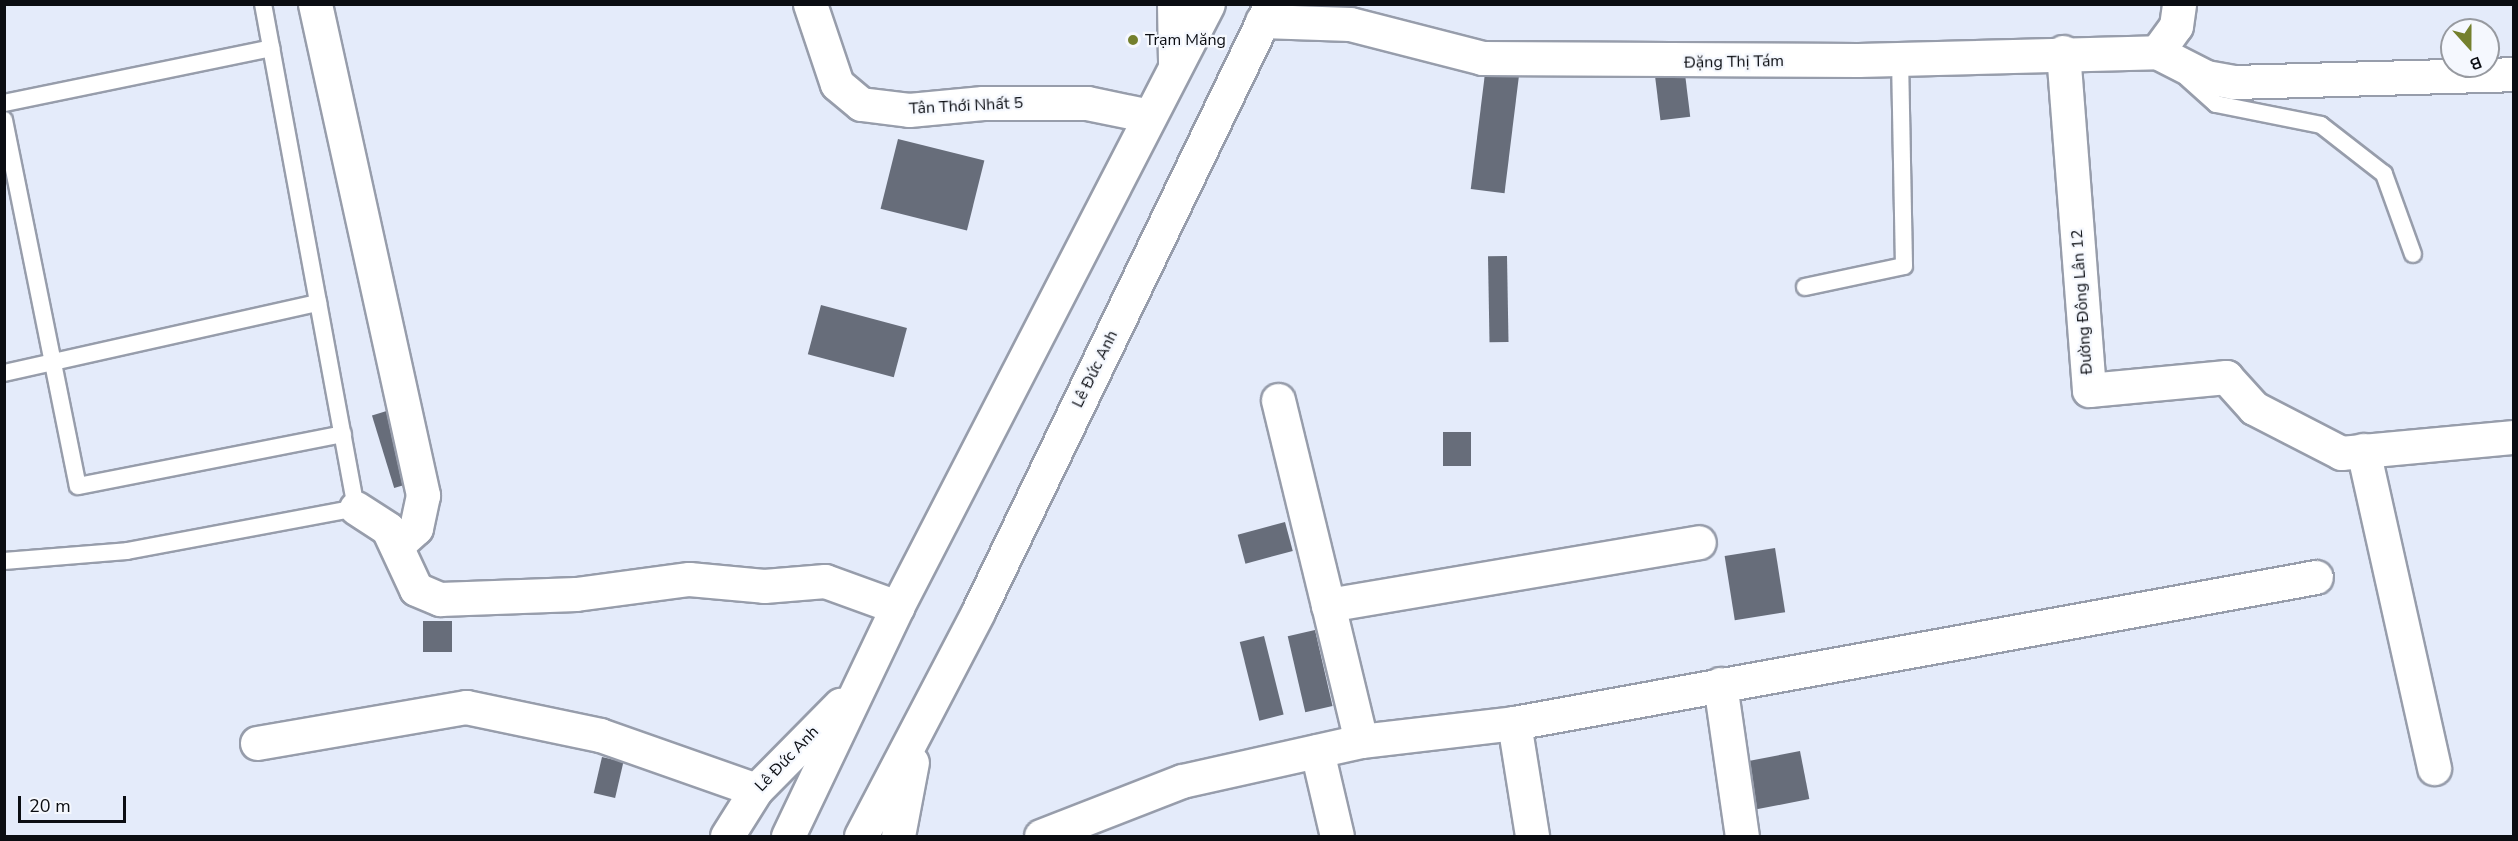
<!DOCTYPE html>
<html>
<head>
<meta charset="utf-8">
<style>
	body { margin:0 }
	#map { position:relative; width:2518px; height:841px; overflow:hidden; background:#e4ebfa; font-family:"Nunito Sans",sans-serif }
	div>[style] { position:absolute }
	.building>* { inset:0; background:#676d7a; transform-origin:0 0 }
	.roads { filter:drop-shadow(2px 0 #979dab) drop-shadow(-2px 0 #979dab) drop-shadow(0 2px #979dab) drop-shadow(0 -2px #979dab) }
	.service>* { height:16px; margin:-8px; padding:0 8px; transform-origin:8px; border-radius:8px; background:#fff }
	.minor>* { height:33px; margin:-16.5px; padding:0 16.5px; transform-origin:16.5px; border-radius:16.5px; background:#fff }
	.tertiary>* { height:33px; margin:-16.5px; padding:0 16.5px; transform-origin:16.5px; border-radius:16.5px; background:#fff }
	.trunk>* { height:33px; margin:-16.5px; padding:0 16.5px; transform-origin:16.5px; border-radius:16.5px; background:#fff }
	.dots>* { width:16px; height:16px; translate:-50% -50%; box-sizing:border-box; border:3px solid #f5f8fe; border-radius:50% }
	span { translate:-50% -50%; white-space:nowrap; text-align:center; line-height:1.15; -webkit-text-stroke:4.5px #f5f8fe; paint-order:stroke }
	.poi-label { font-size:16px; color:#0b0d12 }
	.left { translate:0 -50%; text-align:left }
	.street-label { font-size:16px; color:#0b0d12 }
	.frame { position:absolute; inset:0; border:6px solid #0b0d12; pointer-events:none }
	.north { position:absolute; left:2440px; top:18px; width:60px; height:60px; box-sizing:border-box; background:#f5f8fe; border:2px solid #979aa0; border-radius:50%; rotate:159deg; font-size:16px; font-weight:700; line-height:24px; text-align:center; color:#0b0d12 }
	.north::after { content:''; display:block; margin:auto; width:21px; height:27px; background:#74802d; clip-path:polygon(50% 0,100% 100%,50% 72%,0 100%) }
	.scale { position:absolute; left:18px; top:796px; width:108px; height:27px; box-sizing:border-box; border:3px solid #0b0d12; border-top:0; padding-left:8px; font-size:18px; line-height:21px; white-space:nowrap; color:#0b0d12; -webkit-text-stroke:4px #f5f8fe; paint-order:stroke }
</style>
</head>
<body>
<div id="map">
	<div class="building">
		<i style="left:1486px;top:65px;width:34px;height:125px;rotate:7deg"></i>
		<i style="left:1685px;top:74px;width:43px;height:30px;rotate:83deg"></i>
		<i style="left:898px;top:139px;width:89px;height:72px;rotate:14deg"></i>
		<i style="left:1507px;top:256px;width:86px;height:19px;rotate:89deg"></i>
		<i style="left:821px;top:305px;width:89px;height:51px;rotate:15deg"></i>
		<i style="left:393px;top:409px;width:76px;height:22px;rotate:73deg"></i>
		<i style="left:1443px;top:432px;width:28px;height:34px"></i>
		<i style="left:1285px;top:522px;width:30px;height:49px;rotate:75deg"></i>
		<i style="left:1775px;top:548px;width:65px;height:51px;rotate:81deg"></i>
		<i style="left:423px;top:621px;width:29px;height:31px"></i>
		<i style="left:1315px;top:630px;width:78px;height:28px;rotate:77deg"></i>
		<i style="left:1264px;top:636px;width:81px;height:25px;rotate:76deg"></i>
		<i style="left:1800px;top:751px;width:49px;height:59px;rotate:79deg"></i>
		<i style="left:602px;top:757px;width:22px;height:37px;rotate:13deg"></i>
	</div>
	<div class="roads">
		<div class="service">
			<i style="left:2187px;top:78px;width:39px;rotate:42deg"></i>
			<i style="left:2216px;top:104px;width:107px;rotate:11.3deg"></i>
			<i style="left:2321px;top:125px;width:80px;rotate:37.9deg"></i>
			<i style="left:2384px;top:174px;width:85px;rotate:70.1deg"></i>
			<i style="left:4px;top:103px;width:273px;rotate:-11.6deg"></i>
			<i style="left:4px;top:120px;width:373px;rotate:78.6deg"></i>
			<i style="left:78px;top:486px;width:270px;rotate:-11.1deg"></i>
			<i style="left:1805px;top:287px;width:101px;rotate:-12deg"></i>
			<i style="left:1904px;top:266px;width:208px;rotate:-91.1deg"></i>
			<i style="left:4px;top:373px;width:322px;rotate:-12.6deg"></i>
			<i style="left:4px;top:561px;width:123px;rotate:-4.6deg"></i>
			<i style="left:127px;top:551px;width:233px;rotate:-10.6deg"></i>
			<i style="left:356px;top:508px;width:513px;rotate:-100.45deg"></i>
		</div>
		<div class="minor">
			<i style="left:315px;top:4px;width:503px;rotate:77.59deg"></i>
			<i style="left:423px;top:495px;width:34px;rotate:102deg"></i>
			<i style="left:416px;top:528px;width:25px;rotate:138deg"></i>
			<i style="left:1262px;top:21px;width:88px;rotate:2deg"></i>
			<i style="left:1350px;top:24px;width:136px;rotate:14.4deg"></i>
			<i style="left:1482px;top:58px;width:376px;rotate:0.3deg"></i>
			<i style="left:1858px;top:60px;width:299px;rotate:-1.5deg"></i>
			<i style="left:2157px;top:52px;width:32px;rotate:-54deg"></i>
			<i style="left:2176px;top:26px;width:22px;rotate:-82deg"></i>
			<i style="left:2063px;top:52px;width:339px;rotate:85.6deg"></i>
			<i style="left:2089px;top:390px;width:138px;rotate:-5.4deg"></i>
			<i style="left:2226px;top:377px;width:42px;rotate:47.9deg"></i>
			<i style="left:2254px;top:408px;width:98px;rotate:27.3deg"></i>
			<i style="left:2341px;top:453px;width:174px;rotate:-5.3deg"></i>
			<i style="left:2157px;top:52px;width:55px;rotate:27deg"></i>
			<i style="left:2206px;top:77px;width:27px;rotate:10deg"></i>
			<i style="left:2233px;top:82px;width:281px;rotate:-1.6deg"></i>
			<i style="left:1278px;top:400px;width:211px;rotate:76.3deg"></i>
			<i style="left:2363px;top:450px;width:326px;rotate:77.4deg"></i>
			<i style="left:356px;top:508px;width:38px;rotate:33deg"></i>
			<i style="left:388px;top:529px;width:66px;rotate:65deg"></i>
			<i style="left:416px;top:589px;width:26px;rotate:23deg"></i>
			<i style="left:440px;top:599px;width:136px;rotate:-2.1deg"></i>
			<i style="left:576px;top:594px;width:114px;rotate:-7.6deg"></i>
			<i style="left:689px;top:579px;width:75px;rotate:5.3deg"></i>
			<i style="left:764px;top:586px;width:61px;rotate:-4.7deg"></i>
			<i style="left:825px;top:581px;width:77px;rotate:19.9deg"></i>
			<i style="left:1720px;top:684px;width:154px;rotate:81.8deg"></i>
			<i style="left:1514px;top:723px;width:114px;rotate:80.9deg"></i>
			<i style="left:1361px;top:741px;width:140px;rotate:-103.6deg"></i>
			<i style="left:1328px;top:605px;width:376px;rotate:-9.6deg"></i>
			<i style="left:257px;top:743px;width:212px;rotate:-9.8deg"></i>
			<i style="left:466px;top:707px;width:137px;rotate:11.8deg"></i>
			<i style="left:600px;top:735px;width:165px;rotate:19.4deg"></i>
			<i style="left:1317px;top:751px;width:87px;rotate:76.8deg"></i>
			<i style="left:1041px;top:836px;width:151px;rotate:-21.3deg"></i>
			<i style="left:1182px;top:781px;width:183px;rotate:-12.6deg"></i>
			<i style="left:1361px;top:741px;width:154px;rotate:-6.7deg"></i>
			<i style="left:1514px;top:723px;width:815px;rotate:-10.32deg"></i>
		</div>
		<div class="tertiary">
			<i style="left:810px;top:4px;width:84px;rotate:71.4deg"></i>
			<i style="left:837px;top:84px;width:31px;rotate:40deg"></i>
			<i style="left:861px;top:104px;width:48px;rotate:7.1deg"></i>
			<i style="left:909px;top:110px;width:74px;rotate:-5.4deg"></i>
			<i style="left:983px;top:103px;width:104px"></i>
			<i style="left:1087px;top:103px;width:64px;rotate:11.7deg"></i>
		</div>
		<div class="trunk">
			<i style="left:1174px;top:4px;width:59px;rotate:89deg"></i>
			<i style="left:727px;top:836px;width:54px;rotate:-57.8deg"></i>
			<i style="left:756px;top:790px;width:120px;rotate:-45.3deg"></i>
			<i style="left:788px;top:836px;width:254px;rotate:-64.5deg"></i>
			<i style="left:897px;top:607px;width:678px;rotate:-62.72deg"></i>
			<i style="left:861px;top:836px;width:253px;rotate:-62.4deg"></i>
			<i style="left:978px;top:612px;width:675px;rotate:-64.27deg"></i>
			<i style="left:898px;top:836px;width:75px;rotate:-79.3deg"></i>
		</div>
	</div>
	<div class="dots">
		<i style="left:1133px;top:40px;background:#74802d"></i>
	</div>
	<div class="poi-label">
		<span class="left" style="left:1145px;top:40px">Trạm Măng</span>
	</div>
	<div class="street-label">
		<span style="left:1734px;top:62px;rotate:-1deg">Đặng Thị Tám</span>
		<span style="left:966px;top:106px;rotate:-3deg">Tân Thới Nhất 5</span>
		<span style="left:2082px;top:302px;rotate:-94deg">Đường Đông Lân 12</span>
		<span style="left:1095px;top:369px;rotate:-64deg">Lê Đức Anh</span>
		<span style="left:787px;top:759px;rotate:-46deg">Lê Đức Anh</span>
	</div>
	<div class="frame"></div>
	<div class="north">B</div>
	<div class="scale">20 m</div>
</div>
</body>
</html>
